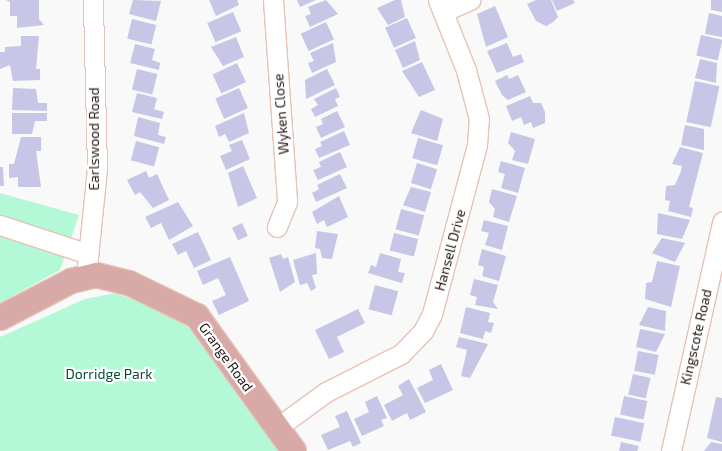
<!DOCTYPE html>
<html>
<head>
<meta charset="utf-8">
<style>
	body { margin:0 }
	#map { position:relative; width:722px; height:451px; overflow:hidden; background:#f9f9f9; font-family:"Exo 2",sans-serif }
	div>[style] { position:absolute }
	.green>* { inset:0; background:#b3f9d7 }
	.building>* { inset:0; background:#c7c6e7; transform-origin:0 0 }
	.roads { filter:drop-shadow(1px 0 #e7c2b5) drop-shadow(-1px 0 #e7c2b5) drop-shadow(0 1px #e7c2b5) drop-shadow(0 -1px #e7c2b5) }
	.minor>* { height:19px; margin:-9.5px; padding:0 9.5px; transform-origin:9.5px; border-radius:9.5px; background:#fff }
	.major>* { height:24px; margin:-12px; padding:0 12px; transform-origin:12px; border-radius:12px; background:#d7aaa8 }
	span { translate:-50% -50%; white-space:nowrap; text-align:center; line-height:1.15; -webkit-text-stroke:4.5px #fff; paint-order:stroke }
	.street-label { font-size:14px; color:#241712 }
	.park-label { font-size:14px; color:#074c34 }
</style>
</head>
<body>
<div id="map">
	<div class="green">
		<i style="clip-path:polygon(0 193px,79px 215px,60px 270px,0 303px)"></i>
		<i style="clip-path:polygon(116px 293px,178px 318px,199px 337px,282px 451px,0 451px,0 337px,85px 299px)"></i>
	</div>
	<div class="building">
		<i style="clip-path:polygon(6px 0,39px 0,39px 19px,44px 25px,17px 28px,17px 16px,10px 16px,10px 2px)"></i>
		<i style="clip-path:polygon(133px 0,161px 1px,156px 21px,129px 14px)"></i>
		<i style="clip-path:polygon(209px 0,237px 0,239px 5px,216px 16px)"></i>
		<i style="clip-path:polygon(297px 0,316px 0,300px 7px)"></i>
		<i style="clip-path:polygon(326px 0,338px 14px,310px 27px,305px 16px,311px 14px,308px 7px)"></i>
		<i style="clip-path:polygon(395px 0,401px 0,405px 17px,388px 25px,377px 8px)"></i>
		<i style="clip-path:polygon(536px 0,551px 0,558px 17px,552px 23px,546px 26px,536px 21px,527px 4px)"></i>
		<i style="clip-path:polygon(552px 0,573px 0,575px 3px,557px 11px)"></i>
		<i style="clip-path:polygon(711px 0,722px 0,722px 12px,711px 10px)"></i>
		<i style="clip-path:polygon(495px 6px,508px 37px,486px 47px,477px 14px)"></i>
		<i style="left:233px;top:12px;width:21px;height:28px;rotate:67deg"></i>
		<i style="clip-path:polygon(709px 13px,722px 16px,722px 37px,705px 34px)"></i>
		<i style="left:407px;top:18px;width:22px;height:24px;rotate:66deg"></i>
		<i style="left:132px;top:19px;width:25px;height:20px;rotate:14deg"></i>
		<i style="left:326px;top:22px;width:19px;height:28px;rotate:65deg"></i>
		<i style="left:701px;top:35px;width:22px;height:21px;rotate:13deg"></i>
		<i style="clip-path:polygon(21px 36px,39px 36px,36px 69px,40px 69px,40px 80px,13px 81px,10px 65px,0 69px,0 52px,5px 52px,5px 47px,21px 46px)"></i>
		<i style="clip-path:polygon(236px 37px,244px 57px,223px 66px,211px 47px)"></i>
		<i style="clip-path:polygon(415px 41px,420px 60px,403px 68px,395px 50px)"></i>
		<i style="clip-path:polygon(333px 43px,336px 62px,312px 73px,308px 63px,314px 61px,310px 53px)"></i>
		<i style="clip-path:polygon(507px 43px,513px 57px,521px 54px,524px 62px,497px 73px,487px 51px)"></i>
		<i style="clip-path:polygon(135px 44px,155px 49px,152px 60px,160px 63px,159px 70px,130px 63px)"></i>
		<i style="clip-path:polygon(700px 59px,717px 63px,716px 83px,695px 78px)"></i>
		<i style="clip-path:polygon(422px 62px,435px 90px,419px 97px,402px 71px)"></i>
		<i style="left:237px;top:63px;width:21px;height:27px;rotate:65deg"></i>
		<i style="left:137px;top:69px;width:21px;height:21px;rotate:14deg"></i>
		<i style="clip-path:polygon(327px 69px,335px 85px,306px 99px,305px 80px)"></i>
		<i style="clip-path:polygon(507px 75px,509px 79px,518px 75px,526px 92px,508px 100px,502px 95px,495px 81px)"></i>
		<i style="left:695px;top:81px;width:25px;height:42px;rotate:12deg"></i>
		<i style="clip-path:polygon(13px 88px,36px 89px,38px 103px,47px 103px,47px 111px,12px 110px)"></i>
		<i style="left:239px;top:88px;width:22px;height:26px;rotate:66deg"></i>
		<i style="clip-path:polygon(336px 88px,340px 97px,335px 99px,338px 106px,315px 117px,311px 109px,318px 105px,314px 99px)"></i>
		<i style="clip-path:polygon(137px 93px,157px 98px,154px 109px,164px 112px,162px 119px,132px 112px)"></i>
		<i style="clip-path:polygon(530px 96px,533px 103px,541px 103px,545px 112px,545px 123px,533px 128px,531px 122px,524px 125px,521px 117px,512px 121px,506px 106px)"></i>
		<i style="clip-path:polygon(421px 110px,443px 119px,437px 141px,411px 133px)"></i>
		<i style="clip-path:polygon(337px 111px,345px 127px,321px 138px,316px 127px,323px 124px,321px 119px)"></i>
		<i style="clip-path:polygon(12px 113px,47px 113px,47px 121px,35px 121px,32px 134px,12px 134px)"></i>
		<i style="clip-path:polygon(244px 113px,249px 133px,229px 142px,225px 134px,219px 137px,215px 126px)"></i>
		<i style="clip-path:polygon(138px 117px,160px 123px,158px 135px,166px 137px,164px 144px,134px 136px)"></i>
		<i style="clip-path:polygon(685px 125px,704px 129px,704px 150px,681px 145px)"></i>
		<i style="clip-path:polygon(344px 131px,350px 145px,319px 158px,315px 149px,322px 146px,320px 142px)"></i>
		<i style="clip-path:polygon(511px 132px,535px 139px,528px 164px,512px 160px,515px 151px,508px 143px)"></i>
		<i style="clip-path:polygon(21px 137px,41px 137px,41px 151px,36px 151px,41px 187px,18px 187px,18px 177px,9px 178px,9px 164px,14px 164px)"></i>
		<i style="left:418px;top:138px;width:26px;height:21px;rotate:16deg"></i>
		<i style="clip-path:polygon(242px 140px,250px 159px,226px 170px,220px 156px,232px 151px,229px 145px)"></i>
		<i style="left:136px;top:141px;width:24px;height:20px;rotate:15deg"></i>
		<i style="clip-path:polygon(680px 147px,703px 153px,689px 207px,693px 208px,691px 217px,668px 211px,670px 201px,665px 200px,666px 186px,675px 185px,681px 171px,682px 166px,672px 164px)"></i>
		<i style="clip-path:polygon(340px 152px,347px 167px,318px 180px,313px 170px,321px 167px,319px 162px)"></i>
		<i style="clip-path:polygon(501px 161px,525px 168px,518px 193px,501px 188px,505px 174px,498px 172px)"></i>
		<i style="left:417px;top:163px;width:21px;height:21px;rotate:17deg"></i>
		<i style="clip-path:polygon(243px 166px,257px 198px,238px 207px,228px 173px)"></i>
		<i style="clip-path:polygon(0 167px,3px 167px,4px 186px,0 186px)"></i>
		<i style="clip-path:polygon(146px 171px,149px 178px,157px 174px,169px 200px,153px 208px,140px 192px,135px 195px,127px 180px)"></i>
		<i style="clip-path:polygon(340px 174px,347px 188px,316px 202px,312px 193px,319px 189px,317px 185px)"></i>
		<i style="clip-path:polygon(411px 187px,431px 192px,425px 212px,403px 205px)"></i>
		<i style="clip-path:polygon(492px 189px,517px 196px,509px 222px,493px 217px,495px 209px,489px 202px)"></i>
		<i style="clip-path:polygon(339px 196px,348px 217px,327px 227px,324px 220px,317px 224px,312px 212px)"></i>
		<i style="clip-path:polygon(178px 202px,193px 226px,169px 240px,161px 223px,151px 228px,145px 217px)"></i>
		<i style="left:401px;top:209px;width:24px;height:21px;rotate:15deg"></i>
		<i style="clip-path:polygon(658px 213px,690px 220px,682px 239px,657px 234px)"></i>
		<i style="clip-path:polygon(484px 220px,508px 226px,502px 250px,485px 245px,489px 233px,481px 231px)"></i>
		<i style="left:242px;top:223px;width:14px;height:11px;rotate:65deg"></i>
		<i style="clip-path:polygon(317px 231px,338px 234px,332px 259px,322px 258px,320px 249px,315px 248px)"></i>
		<i style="clip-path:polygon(198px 232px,211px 260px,194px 268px,186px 251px,178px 255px,172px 244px)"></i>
		<i style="left:394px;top:233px;width:25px;height:18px;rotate:14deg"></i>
		<i style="clip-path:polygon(662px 238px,685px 243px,675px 262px,652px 253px)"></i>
		<i style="clip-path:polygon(482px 249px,506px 256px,499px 281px,482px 276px,484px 267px,478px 265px)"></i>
		<i style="clip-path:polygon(316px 253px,317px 274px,312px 275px,316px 288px,311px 291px,307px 283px,300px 285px,293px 260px)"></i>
		<i style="clip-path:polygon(380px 253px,401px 259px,398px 272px,405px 273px,402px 283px,368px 273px,371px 265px,376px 267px)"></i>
		<i style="clip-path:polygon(281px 254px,283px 259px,288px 257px,295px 282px,280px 292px,269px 258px)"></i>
		<i style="clip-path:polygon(230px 257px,249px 301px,219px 315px,212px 301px,226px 295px,218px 278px,203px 285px,197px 271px)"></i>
		<i style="clip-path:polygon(657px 261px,680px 266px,671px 307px,645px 299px,646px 283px,652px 282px)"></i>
		<i style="clip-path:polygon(474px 279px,498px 285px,493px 302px,498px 309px,475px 305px,477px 297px,470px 295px)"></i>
		<i style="left:375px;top:285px;width:24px;height:25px;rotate:15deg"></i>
		<i style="clip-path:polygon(466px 307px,490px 313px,488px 322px,494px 323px,491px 333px,485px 331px,483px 339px,460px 333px)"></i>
		<i style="clip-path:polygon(648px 307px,666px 311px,665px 331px,639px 325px)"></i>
		<i style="clip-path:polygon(358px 309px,365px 323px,337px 337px,344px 352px,329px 359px,315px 330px)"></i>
		<i style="clip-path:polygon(640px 329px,665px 334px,656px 352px,636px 347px)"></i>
		<i style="clip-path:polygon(459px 337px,488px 344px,470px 378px,461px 376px,467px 350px,456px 347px)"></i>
		<i style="left:638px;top:351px;width:21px;height:20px;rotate:11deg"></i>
		<i style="clip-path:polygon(441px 364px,453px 390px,425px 403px,417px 388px,433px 380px,429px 370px)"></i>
		<i style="left:633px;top:374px;width:18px;height:21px;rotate:13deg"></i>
		<i style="clip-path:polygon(409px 379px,426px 412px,410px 420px,407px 413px,392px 421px,384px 405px,403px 395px,398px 386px)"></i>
		<i style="clip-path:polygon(377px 396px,387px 418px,381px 420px,384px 426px,362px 436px,354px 419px,369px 412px,365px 402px)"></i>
		<i style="left:624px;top:396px;width:24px;height:19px;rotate:12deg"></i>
		<i style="clip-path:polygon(716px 397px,722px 398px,722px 442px,707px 438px)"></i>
		<i style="clip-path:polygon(347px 411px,361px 443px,353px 447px,350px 441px,328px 450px,321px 435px,340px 427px,335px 416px)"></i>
		<i style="left:615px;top:417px;width:30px;height:19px;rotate:12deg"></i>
		<i style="clip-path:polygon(621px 442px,639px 446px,637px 451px,619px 451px)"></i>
		<i style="clip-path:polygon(711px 442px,722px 444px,722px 451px,704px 451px)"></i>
	</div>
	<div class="roads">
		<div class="minor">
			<i style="left:273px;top:0;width:202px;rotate:86deg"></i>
			<i style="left:287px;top:202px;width:27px;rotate:112deg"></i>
			<i style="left:443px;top:12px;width:30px;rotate:-24deg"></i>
			<i style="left:0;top:225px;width:93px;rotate:18.2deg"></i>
			<i style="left:86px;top:277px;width:110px;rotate:-84.2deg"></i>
			<i style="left:97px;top:168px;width:168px;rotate:-91.4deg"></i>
			<i style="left:278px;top:427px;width:59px;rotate:-36.1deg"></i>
			<i style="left:326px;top:392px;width:84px;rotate:-26.9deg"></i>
			<i style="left:401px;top:354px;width:32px;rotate:-46deg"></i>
			<i style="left:423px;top:331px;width:19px;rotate:-62deg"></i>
			<i style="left:432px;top:314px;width:175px;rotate:-75.1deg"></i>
			<i style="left:477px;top:145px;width:26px;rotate:-86deg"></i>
			<i style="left:479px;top:119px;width:51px;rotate:-104.9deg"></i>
			<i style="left:466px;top:70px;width:75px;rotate:-111.8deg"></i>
			<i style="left:671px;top:451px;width:235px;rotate:-77.4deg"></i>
		</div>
		<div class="major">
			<i style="left:0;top:318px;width:80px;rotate:-27.5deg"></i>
			<i style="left:71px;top:281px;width:26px;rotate:-13deg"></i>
			<i style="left:96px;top:275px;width:34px;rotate:14deg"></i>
			<i style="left:129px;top:283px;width:76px;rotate:25.9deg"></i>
			<i style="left:197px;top:316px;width:166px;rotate:54.3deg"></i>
		</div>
	</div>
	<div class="street-label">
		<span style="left:281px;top:114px;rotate:-94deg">Wyken Close</span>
		<span style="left:94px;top:139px;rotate:-90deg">Earlswood Road</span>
		<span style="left:450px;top:250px;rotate:-75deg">Hansell Drive</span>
		<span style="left:696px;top:337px;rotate:-77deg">Kingscote Road</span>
		<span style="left:226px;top:357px;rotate:54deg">Grange Road</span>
	</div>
	<div class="park-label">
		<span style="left:109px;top:374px">Dorridge Park</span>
	</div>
</div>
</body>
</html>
